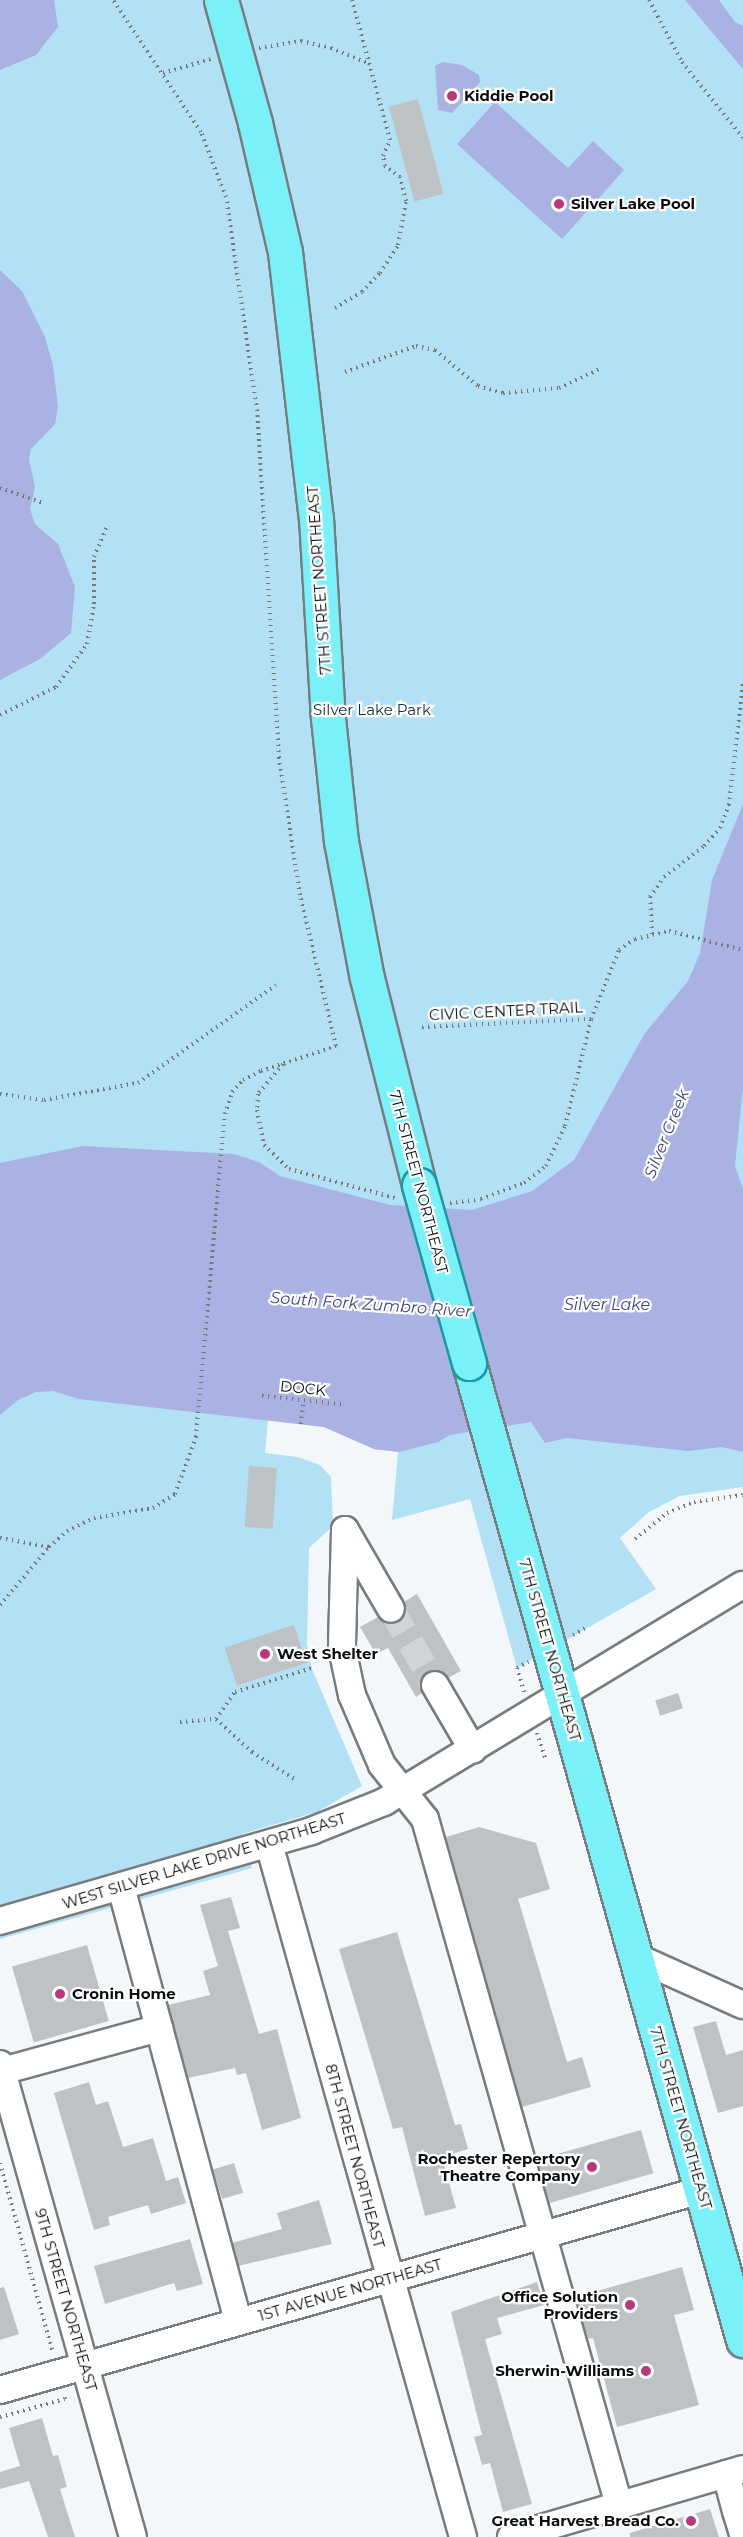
<!DOCTYPE html>
<html>
<head>
<meta charset="utf-8">
<style>
	body { margin:0 }
	#map { position:relative; width:743px; height:2537px; overflow:hidden; background:#f3f7f9; font-family:Montserrat,sans-serif }
	div>[style] { position:absolute }
	.green>* { inset:0; background:#b2e0f5 }
	.water>* { inset:0; background:#aab2e3 }
	.building>* { inset:0; background:#bfc2c5; transform-origin:0 0 }
	.minor-tunnel>* { height:26px; margin-top:-13px; transform-origin:0; background:repeating-linear-gradient(90deg,#d0d4d6 0 26px,transparent 0 39px) }
	.path>* { height:4px; margin-top:-2px; transform-origin:0; background:repeating-linear-gradient(90deg,#76787a 0 1.5px,transparent 0 6px) }
	.roads { filter:drop-shadow(2px 0 #787c7e) drop-shadow(-2px 0 #787c7e) drop-shadow(0 2px #787c7e) drop-shadow(0 -2px #787c7e) }
	.minor>* { height:26px; margin:-13px; padding:0 13px; transform-origin:13px; border-radius:13px; background:#fff }
	.major>* { height:33px; margin:-16.5px; padding:0 16.5px; transform-origin:16.5px; border-radius:16.5px; background:#7af1f8 }
	.bridges { filter:drop-shadow(2px 0 #199aa2) drop-shadow(-2px 0 #199aa2) drop-shadow(0 2px #199aa2) drop-shadow(0 -2px #199aa2) }
	.major-bridge>* { height:33px; margin:-16.5px; padding:0 16.5px; transform-origin:16.5px; border-radius:16.5px; background:#7af1f8 }
	.dots>* { width:16px; height:16px; translate:-50% -50%; box-sizing:border-box; border:3px solid #fff; border-radius:50% }
	span { translate:-50% -50%; white-space:nowrap; text-align:center; line-height:1.15; -webkit-text-stroke:4.5px #fff; paint-order:stroke }
	.poi-label { font-size:15px; color:#0b0c0d; font-weight:700 }
	.left { translate:0 -50%; text-align:left }
	.right { translate:-100% -50%; text-align:right }
	.street-label { font-size:15px; color:#0b0c0d }
	.park-label { font-size:15px; color:#102d38 }
	.water-label { font-size:16px; color:#3f4380; font-style:italic }
</style>
</head>
<body>
<div id="map">
	<div class="green">
		<i style="clip-path:polygon(0 0,743px 0,743px 1487px,680px 1496px,649px 1512px,620px 1538px,656px 1589px,517px 1668px,470px 1499px,392px 1520px,398px 1452px,374px 1449px,324px 1427px,268px 1420px,265px 1453px,298px 1457px,320px 1465px,331px 1477px,333px 1526px,309px 1548px,307px 1644px,312px 1669px,362px 1786px,317px 1812px,242px 1834px,252px 1868px,0 1939px)"></i>
	</div>
	<div class="water">
		<i style="clip-path:polygon(0 0,54px 0,58px 27px,36px 55px,0 70px)"></i>
		<i style="clip-path:polygon(685px 0,719px 0,735px 22px,743px 26px,743px 69px)"></i>
		<i style="clip-path:polygon(443px 62px,462px 65px,479px 75px,480px 82px,452px 113px,438px 110px,435px 66px)"></i>
		<i style="clip-path:polygon(495px 102px,568px 168px,593px 141px,624px 170px,562px 239px,457px 144px)"></i>
		<i style="clip-path:polygon(0 270px,22px 291px,45px 337px,53px 365px,58px 407px,55px 424px,31px 449px,29px 459px,35px 487px,30px 509px,35px 524px,58px 544px,75px 587px,71px 633px,40px 659px,0 680px)"></i>
		<i style="clip-path:polygon(743px 804px,743px 1088px,735px 1166px,743px 1189px,743px 1452px,722px 1447px,688px 1451px,567px 1438px,545px 1443px,531px 1422px,450px 1435px,438px 1442px,399px 1452px,374px 1449px,324px 1427px,79px 1399px,53px 1391px,36px 1392px,18px 1400px,0 1415px,0 1163px,83px 1146px,234px 1154px,259px 1162px,280px 1176px,390px 1205px,472px 1210px,532px 1191px,574px 1160px,645px 1033px,688px 981px,700px 953px,712px 880px)"></i>
	</div>
	<div class="building">
		<i style="left:418px;top:99px;width:98px;height:30px;rotate:75deg"></i>
		<i style="left:249px;top:1466px;width:28px;height:61px;rotate:4deg"></i>
		<i style="clip-path:polygon(417px 1594px,461px 1671px,448px 1678px,442px 1672px,428px 1672px,422px 1678px,422px 1693px,416px 1697px,388px 1648px,376px 1654px,360px 1627px,378px 1617px,384px 1622px,398px 1622px,404px 1616px,404px 1602px)"></i>
		<i style="left:294px;top:1625px;width:40px;height:73px;rotate:72deg"></i>
		<i style="left:678px;top:1693px;width:16px;height:24px;rotate:72deg"></i>
		<i style="clip-path:polygon(479px 1827px,536px 1843px,550px 1889px,518px 1899px,567px 2062px,582px 2057px,591px 2087px,522px 2107px,446px 1837px)"></i>
		<i style="clip-path:polygon(231px 1897px,240px 1928px,228px 1931px,259px 2034px,277px 2029px,301px 2118px,262px 2130px,246px 2073px,237px 2075px,235px 2068px,188px 2078px,168px 2005px,210px 1995px,203px 1971px,218px 1966px,200px 1905px)"></i>
		<i style="clip-path:polygon(397px 1932px,455px 2125px,461px 2124px,468px 2149px,442px 2157px,456px 2208px,425px 2216px,402px 2127px,393px 2129px,339px 1949px)"></i>
		<i style="left:87px;top:1945px;width:79px;height:78px;rotate:74deg"></i>
		<i style="clip-path:polygon(716px 2021px,726px 2055px,743px 2050px,743px 2106px,718px 2113px,693px 2027px)"></i>
		<i style="clip-path:polygon(89px 2082px,96px 2105px,108px 2101px,123px 2147px,153px 2138px,166px 2181px,178px 2177px,186px 2203px,151px 2214px,148px 2205px,108px 2217px,110px 2225px,94px 2230px,54px 2093px)"></i>
		<i style="left:641px;top:2130px;width:45px;height:108px;rotate:74deg"></i>
		<i style="left:234px;top:2163px;width:31px;height:22px;rotate:73deg"></i>
		<i style="clip-path:polygon(319px 2200px,332px 2244px,238px 2266px,232px 2243px,282px 2229px,277px 2213px)"></i>
		<i style="clip-path:polygon(190px 2239px,203px 2284px,177px 2291px,174px 2283px,105px 2304px,94px 2266px)"></i>
		<i style="clip-path:polygon(682px 2267px,694px 2310px,674px 2315px,699px 2405px,617px 2427px,593px 2338px,588px 2339px,576px 2297px)"></i>
		<i style="clip-path:polygon(537px 2282px,544px 2305px,497px 2318px,502px 2334px,485px 2339px,532px 2504px,503px 2512px,490px 2463px,482px 2465px,474px 2437px,482px 2435px,451px 2312px)"></i>
		<i style="clip-path:polygon(4px 2287px,19px 2334px,0 2340px,0 2288px)"></i>
		<i style="clip-path:polygon(42px 2418px,53px 2456px,58px 2455px,67px 2487px,60px 2489px,75px 2537px,48px 2537px,29px 2481px,0 2489px,0 2472px,20px 2466px,9px 2428px)"></i>
		<i style="clip-path:polygon(710px 2509px,719px 2537px,630px 2537px,630px 2533px)"></i>
	</div>
	<div class="minor-tunnel">
		<i style="left:391px;top:1609px;width:88px;rotate:59.9deg"></i>
	</div>
	<div class="path">
		<i style="left:649px;top:0;width:70px;rotate:62deg"></i>
		<i style="left:682px;top:62px;width:97px;rotate:51.2deg"></i>
		<i style="left:259px;top:48px;width:43px;rotate:-9.5deg"></i>
		<i style="left:301px;top:41px;width:31px;rotate:13deg"></i>
		<i style="left:331px;top:48px;width:42px;rotate:22.3deg"></i>
		<i style="left:163px;top:73px;width:50px;rotate:-16.3deg"></i>
		<i style="left:335px;top:308px;width:31px;rotate:-31deg"></i>
		<i style="left:362px;top:292px;width:26px;rotate:-47deg"></i>
		<i style="left:380px;top:273px;width:33px;rotate:-57deg"></i>
		<i style="left:398px;top:245px;width:45px;rotate:-79.7deg"></i>
		<i style="left:406px;top:201px;width:25px;rotate:-104deg"></i>
		<i style="left:400px;top:177px;width:19px;rotate:-144deg"></i>
		<i style="left:385px;top:166px;width:10px;rotate:-101deg"></i>
		<i style="left:383px;top:156px;width:17px;rotate:-66deg"></i>
		<i style="left:390px;top:140px;width:145px;rotate:-105.2deg"></i>
		<i style="left:345px;top:372px;width:76px;rotate:-20.1deg"></i>
		<i style="left:416px;top:346px;width:19px;rotate:12deg"></i>
		<i style="left:435px;top:350px;width:56px;rotate:39.9deg"></i>
		<i style="left:478px;top:386px;width:26px;rotate:16deg"></i>
		<i style="left:503px;top:393px;width:56px;rotate:-5.1deg"></i>
		<i style="left:559px;top:388px;width:45px;rotate:-24.9deg"></i>
		<i style="left:0;top:488px;width:46px;rotate:19.2deg"></i>
		<i style="left:0;top:715px;width:63px;rotate:-26.6deg"></i>
		<i style="left:56px;top:687px;width:53px;rotate:-54.2deg"></i>
		<i style="left:87px;top:644px;width:41px;rotate:-80.1deg"></i>
		<i style="left:94px;top:604px;width:47px;rotate:-90deg"></i>
		<i style="left:94px;top:557px;width:33px;rotate:-67deg"></i>
		<i style="left:652px;top:934px;width:37px;rotate:-93deg"></i>
		<i style="left:650px;top:897px;width:24px;rotate:-55deg"></i>
		<i style="left:664px;top:877px;width:51px;rotate:-37.8deg"></i>
		<i style="left:704px;top:846px;width:24px;rotate:-48deg"></i>
		<i style="left:720px;top:828px;width:25px;rotate:-69deg"></i>
		<i style="left:729px;top:805px;width:124px;rotate:-83.5deg"></i>
		<i style="left:422px;top:1027px;width:169px;rotate:-2.7deg"></i>
		<i style="left:283px;top:1064px;width:39px;rotate:130deg"></i>
		<i style="left:258px;top:1094px;width:16px;rotate:94deg"></i>
		<i style="left:257px;top:1110px;width:36px;rotate:79deg"></i>
		<i style="left:264px;top:1145px;width:35px;rotate:44deg"></i>
		<i style="left:289px;top:1169px;width:110px;rotate:15.3deg"></i>
		<i style="left:0;top:1094px;width:44px;rotate:7.8deg"></i>
		<i style="left:44px;top:1100px;width:96px;rotate:-10.3deg"></i>
		<i style="left:138px;top:1083px;width:169px;rotate:-35.4deg"></i>
		<i style="left:450px;top:1203px;width:31px;rotate:-7deg"></i>
		<i style="left:481px;top:1199px;width:46px;rotate:-20.4deg"></i>
		<i style="left:524px;top:1183px;width:28px;rotate:-38deg"></i>
		<i style="left:546px;top:1166px;width:44px;rotate:-64.6deg"></i>
		<i style="left:565px;top:1126px;width:110px;rotate:-76.3deg"></i>
		<i style="left:591px;top:1019px;width:74px;rotate:-67.9deg"></i>
		<i style="left:619px;top:950px;width:19px;rotate:-35deg"></i>
		<i style="left:635px;top:939px;width:35px;rotate:-13deg"></i>
		<i style="left:669px;top:931px;width:76px;rotate:14.4deg"></i>
		<i style="left:262px;top:1396px;width:80px;rotate:5.7deg"></i>
		<i style="left:301px;top:1424px;width:24px;rotate:-83deg"></i>
		<i style="left:0;top:1538px;width:50px;rotate:10.4deg"></i>
		<i style="left:635px;top:1539px;width:41px;rotate:-39.1deg"></i>
		<i style="left:667px;top:1513px;width:29px;rotate:-22deg"></i>
		<i style="left:694px;top:1502px;width:49px;rotate:-8.1deg"></i>
		<i style="left:0;top:1605px;width:76px;rotate:-49.8deg"></i>
		<i style="left:49px;top:1547px;width:24px;rotate:-42deg"></i>
		<i style="left:67px;top:1531px;width:30px;rotate:-26deg"></i>
		<i style="left:94px;top:1518px;width:60px;rotate:-9.6deg"></i>
		<i style="left:153px;top:1508px;width:26px;rotate:-32deg"></i>
		<i style="left:175px;top:1494px;width:61px;rotate:-69.8deg"></i>
		<i style="left:196px;top:1437px;width:324px;rotate:-84.9deg"></i>
		<i style="left:225px;top:1114px;width:23px;rotate:-72deg"></i>
		<i style="left:232px;top:1092px;width:16px;rotate:-47deg"></i>
		<i style="left:243px;top:1080px;width:20px;rotate:-27deg"></i>
		<i style="left:261px;top:1071px;width:79px;rotate:-18.4deg"></i>
		<i style="left:336px;top:1046px;width:155px;rotate:-103.4deg"></i>
		<i style="left:300px;top:895px;width:139px;rotate:-98.7deg"></i>
		<i style="left:279px;top:758px;width:348px;rotate:-93.6deg"></i>
		<i style="left:257px;top:411px;width:216px;rotate:-98.2deg"></i>
		<i style="left:226px;top:197px;width:70px;rotate:-111deg"></i>
		<i style="left:201px;top:132px;width:159px;rotate:-123.7deg"></i>
		<i style="left:573px;top:1635px;width:14px;rotate:-30deg"></i>
		<i style="left:524px;top:1692px;width:25px;rotate:-106deg"></i>
		<i style="left:517px;top:1668px;width:13px;rotate:-29deg"></i>
		<i style="left:216px;top:1719px;width:33px;rotate:-55deg"></i>
		<i style="left:235px;top:1692px;width:81px;rotate:-17.3deg"></i>
		<i style="left:180px;top:1722px;width:36px;rotate:-5deg"></i>
		<i style="left:216px;top:1719px;width:49px;rotate:42.5deg"></i>
		<i style="left:252px;top:1752px;width:52px;rotate:32.5deg"></i>
		<i style="left:537px;top:1733px;width:29px;rotate:72deg"></i>
		<i style="left:0;top:2163px;width:197px;rotate:74.4deg"></i>
		<i style="left:0;top:2417px;width:67px;rotate:-15.5deg"></i>
		<i style="left:65px;top:2399px;width:4px;rotate:-104deg"></i>
	</div>
	<div class="roads">
		<div class="minor">
			<i style="left:345px;top:1530px;width:118px;rotate:91.5deg"></i>
			<i style="left:342px;top:1648px;width:48px;rotate:78deg"></i>
			<i style="left:352px;top:1695px;width:76px;rotate:66.8deg"></i>
			<i style="left:382px;top:1765px;width:69px;rotate:51.5deg"></i>
			<i style="left:425px;top:1819px;width:713px;rotate:74.21deg"></i>
			<i style="left:345px;top:1530px;width:91px;rotate:59.8deg"></i>
			<i style="left:435px;top:1685px;width:75px;rotate:59.7deg"></i>
			<i style="left:269px;top:1844px;width:720px;rotate:74.36deg"></i>
			<i style="left:121px;top:1887px;width:450px;rotate:74.9deg"></i>
			<i style="left:0;top:1921px;width:324px;rotate:-16.1deg"></i>
			<i style="left:311px;top:1831px;width:79px;rotate:-21.7deg"></i>
			<i style="left:384px;top:1802px;width:419px;rotate:-31.2deg"></i>
			<i style="left:636px;top:1957px;width:117px;rotate:24.2deg"></i>
			<i style="left:0;top:2064px;width:491px;rotate:74.3deg"></i>
			<i style="left:2px;top:2071px;width:163px;rotate:-15.3deg"></i>
			<i style="left:0;top:2390px;width:729px;rotate:-15.92deg"></i>
			<i style="left:726px;top:2474px;width:38px;rotate:75deg"></i>
			<i style="left:736px;top:2511px;width:7px;rotate:-16deg"></i>
			<i style="left:736px;top:2511px;width:24px;rotate:73deg"></i>
			<i style="left:511px;top:2537px;width:242px;rotate:-16.3deg"></i>
		</div>
		<div class="major">
			<i style="left:221px;top:0;width:128px;rotate:74.5deg"></i>
			<i style="left:255px;top:123px;width:132px;rotate:76.9deg"></i>
			<i style="left:285px;top:252px;width:268px;rotate:83.4deg"></i>
			<i style="left:316px;top:518px;width:200px;rotate:86.6deg"></i>
			<i style="left:328px;top:718px;width:124px;rotate:84deg"></i>
			<i style="left:341px;top:841px;width:139px;rotate:79.3deg"></i>
			<i style="left:367px;top:978px;width:213px;rotate:75.9deg"></i>
			<i style="left:469px;top:1363px;width:1015px;rotate:74.33deg"></i>
		</div>
	</div>
	<div class="bridges">
		<div class="major-bridge">
			<i style="left:419px;top:1185px;width:185px;rotate:74.3deg"></i>
		</div>
	</div>
	<div class="dots">
		<i style="left:452px;top:96px;background:#bc377a"></i>
		<i style="left:559px;top:204px;background:#bc377a"></i>
		<i style="left:265px;top:1654px;background:#bc377a"></i>
		<i style="left:60px;top:1994px;background:#bc377a"></i>
		<i style="left:592px;top:2167px;background:#bc377a"></i>
		<i style="left:630px;top:2305px;background:#bc377a"></i>
		<i style="left:646px;top:2371px;background:#bc377a"></i>
		<i style="left:691px;top:2521px;background:#bc377a"></i>
	</div>
	<div class="poi-label">
		<span class="left" style="left:464px;top:96px">Kiddie Pool</span>
		<span class="left" style="left:571px;top:204px">Silver Lake Pool</span>
		<span class="left" style="left:277px;top:1654px">West Shelter</span>
		<span class="left" style="left:72px;top:1994px">Cronin Home</span>
		<span class="right" style="left:580px;top:2167px">Rochester Repertory<br>Theatre Company</span>
		<span class="right" style="left:618px;top:2305px">Office Solution<br>Providers</span>
		<span class="right" style="left:634px;top:2371px">Sherwin-Williams</span>
		<span class="right" style="left:679px;top:2521px">Great Harvest Bread Co.</span>
	</div>
	<div class="street-label">
		<span style="left:319px;top:580px;rotate:-94deg">7TH STREET NORTHEAST</span>
		<span style="left:506px;top:1011px;rotate:-3deg">CIVIC CENTER TRAIL</span>
		<span style="left:419px;top:1182px;rotate:75deg">7TH STREET NORTHEAST</span>
		<span style="left:303px;top:1388px;rotate:6deg">DOCK</span>
		<span style="left:550px;top:1650px;rotate:74deg">7TH STREET NORTHEAST</span>
		<span style="left:204px;top:1861px;rotate:-17deg">WEST SILVER LAKE DRIVE NORTHEAST</span>
		<span style="left:681px;top:2118px;rotate:74deg">7TH STREET NORTHEAST</span>
		<span style="left:355px;top:2156px;rotate:75deg">8TH STREET NORTHEAST</span>
		<span style="left:350px;top:2290px;rotate:-16deg">1ST AVENUE NORTHEAST</span>
		<span style="left:66px;top:2300px;rotate:74deg">9TH STREET NORTHEAST</span>
	</div>
	<div class="park-label">
		<span style="left:372px;top:710px">Silver Lake Park</span>
	</div>
	<div class="water-label">
		<span style="left:667px;top:1134px;rotate:-68deg">Silver Creek</span>
		<span style="left:371px;top:1305px;rotate:4deg">South Fork Zumbro River</span>
		<span style="left:607px;top:1305px">Silver Lake</span>
	</div>
</div>
</body>
</html>
